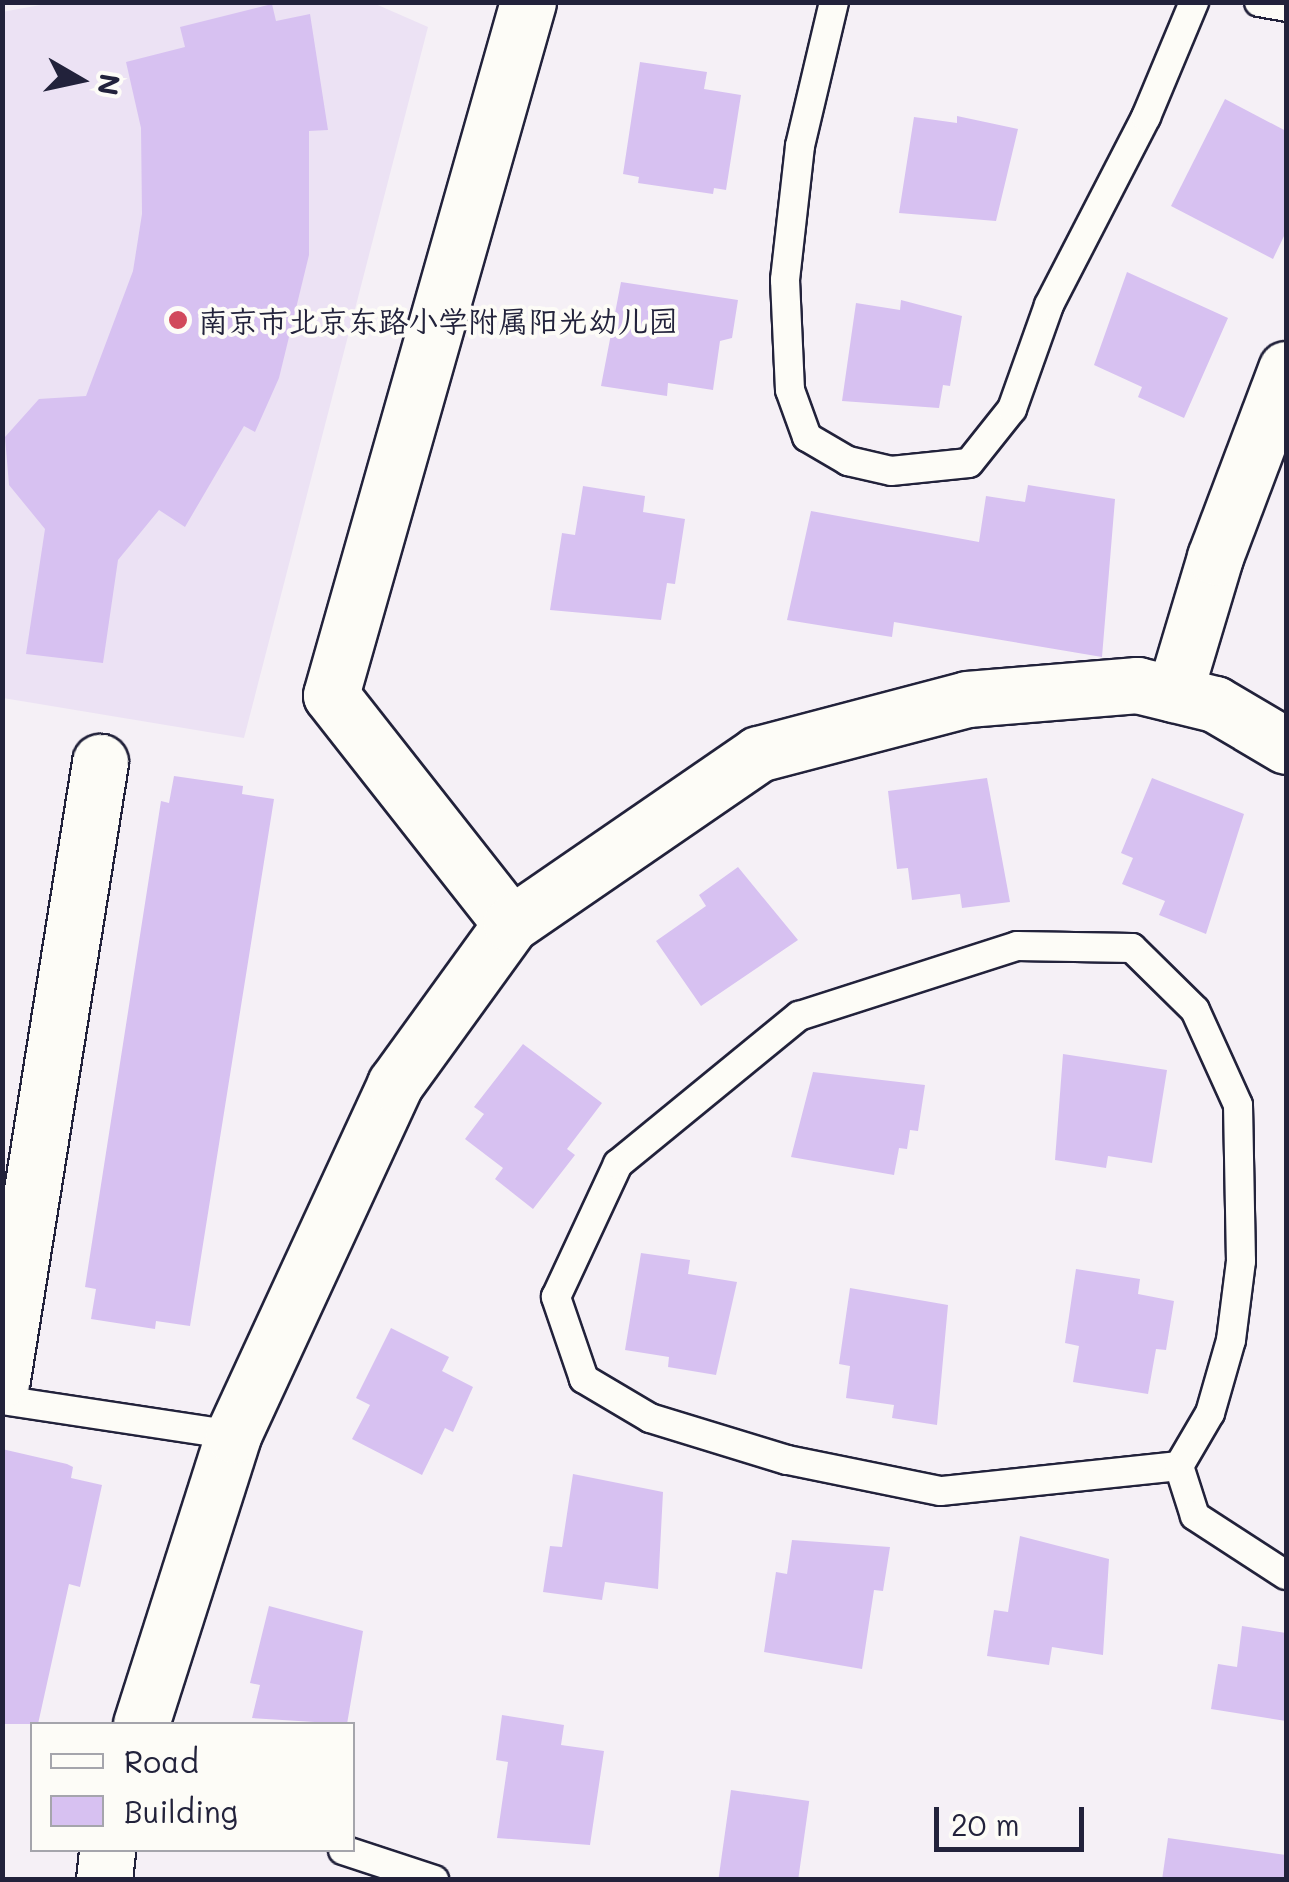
<!DOCTYPE html>
<html>
<head>
<meta charset="utf-8">
<style>
	body { margin:0 }
	#map { position:relative; width:1289px; height:1882px; overflow:hidden; background:#f5f0f6; font-family:Mali,"LXGW WenKai TC",sans-serif }
	div>[style] { position:absolute }
	.built>* { inset:0; background:#ece2f4 }
	.building>* { inset:0; background:#d7c1f1; transform-origin:0 0 }
	.roads { filter:drop-shadow(2px 0 #22223b) drop-shadow(-2px 0 #22223b) drop-shadow(0 2px #22223b) drop-shadow(0 -2px #22223b) }
	.lane>* { height:28px; margin:-14px; padding:0 14px; transform-origin:14px; border-radius:14px; background:#fdfcf7 }
	.street>* { height:55px; margin:-27.5px; padding:0 27.5px; transform-origin:27.5px; border-radius:27.5px; background:#fdfcf7 }
	.dots>* { width:28px; height:28px; translate:-50% -50%; box-sizing:border-box; border:5px solid #fdfcf7; border-radius:50% }
	span { translate:-50% -50%; white-space:nowrap; text-align:center; line-height:1.15; -webkit-text-stroke:8px #fdfcf7; paint-order:stroke }
	.poi-label { font-size:30px; color:#22223b }
	.left { translate:0 -50%; text-align:left }
	.frame { position:absolute; inset:0; border:5px solid #22223b; pointer-events:none }
	.legend { position:absolute; left:30px; top:1722px; width:325px; height:130px; box-sizing:border-box; background:#fdfcf7; border:2px solid #a5a5ac; margin:0; padding:12px 18px; list-style:none; font-size:30px; color:#22223b }
	.legend li { display:flex; align-items:center; gap:20px; height:50px }
	.legend b { width:50px; border:2px solid #a5a5ac }
	.north { position:absolute; left:30px; top:30px; width:100px; height:100px; -webkit-text-stroke:8px #fdfcf7; paint-order:stroke; rotate:99deg; font-size:28px; font-weight:700; line-height:40px; text-align:center; color:#22223b }
	.north::after { content:''; display:block; margin:auto; width:35px; height:45px; background:#22223b; clip-path:polygon(50% 0,100% 100%,50% 72%,0 100%) }
	.scale { position:absolute; left:934px; top:1807px; width:150px; height:45px; box-sizing:border-box; border:5px solid #22223b; border-top:0; padding-left:12px; font-size:30px; line-height:35px; white-space:nowrap; color:#22223b; -webkit-text-stroke:8px #fdfcf7; paint-order:stroke }
</style>
</head>
<body>
<div id="map">
	<div class="built">
		<i style="clip-path:polygon(57px 2px,371px 2px,428px 27px,244px 738px,3px 698px,2px 12px)"></i>
	</div>
	<div class="building">
		<i style="clip-path:polygon(272px 4px,276px 21px,310px 14px,328px 130px,309px 131px,309px 255px,279px 378px,255px 432px,244px 426px,185px 527px,159px 510px,118px 560px,103px 663px,26px 654px,45px 529px,9px 485px,5px 437px,39px 399px,86px 396px,133px 271px,142px 214px,141px 128px,126px 62px,185px 47px,180px 27px)"></i>
		<i style="clip-path:polygon(640px 62px,707px 72px,704px 89px,741px 95px,726px 190px,714px 188px,713px 194px,638px 183px,639px 177px,623px 174px)"></i>
		<i style="clip-path:polygon(1225px 99px,1286px 131px,1286px 232px,1273px 259px,1171px 206px)"></i>
		<i style="clip-path:polygon(957px 116px,1018px 129px,996px 221px,899px 213px,914px 117px,957px 123px)"></i>
		<i style="clip-path:polygon(1127px 272px,1228px 318px,1184px 418px,1138px 397px,1142px 387px,1094px 365px)"></i>
		<i style="clip-path:polygon(621px 282px,738px 300px,732px 338px,720px 341px,713px 390px,668px 383px,667px 396px,601px 386px)"></i>
		<i style="clip-path:polygon(901px 300px,962px 316px,950px 386px,943px 385px,939px 408px,842px 401px,856px 303px,900px 310px)"></i>
		<i style="clip-path:polygon(1028px 485px,1115px 499px,1102px 657px,894px 622px,892px 637px,787px 620px,811px 511px,979px 542px,986px 496px,1025px 502px)"></i>
		<i style="clip-path:polygon(583px 486px,645px 496px,643px 512px,685px 519px,675px 584px,667px 583px,661px 620px,550px 610px,562px 533px,575px 535px)"></i>
		<i style="clip-path:polygon(174px 776px,243px 786px,242px 794px,274px 799px,190px 1326px,156px 1321px,155px 1329px,91px 1319px,96px 1289px,85px 1287px,161px 801px,169px 803px)"></i>
		<i style="clip-path:polygon(987px 778px,1010px 902px,962px 908px,960px 894px,912px 900px,908px 868px,897px 869px,888px 791px)"></i>
		<i style="clip-path:polygon(1152px 778px,1244px 814px,1206px 934px,1159px 915px,1165px 901px,1122px 884px,1133px 858px,1121px 853px)"></i>
		<i style="clip-path:polygon(738px 867px,798px 940px,701px 1006px,656px 941px,706px 906px,699px 895px)"></i>
		<i style="clip-path:polygon(523px 1044px,602px 1103px,567px 1149px,575px 1155px,533px 1209px,495px 1179px,503px 1168px,465px 1139px,484px 1114px,474px 1107px)"></i>
		<i style="clip-path:polygon(1063px 1054px,1167px 1070px,1152px 1163px,1108px 1156px,1106px 1168px,1055px 1160px)"></i>
		<i style="clip-path:polygon(813px 1072px,925px 1085px,918px 1131px,910px 1130px,907px 1149px,899px 1148px,894px 1175px,791px 1157px)"></i>
		<i style="clip-path:polygon(641px 1253px,690px 1260px,688px 1274px,737px 1282px,716px 1375px,668px 1367px,669px 1357px,625px 1350px)"></i>
		<i style="clip-path:polygon(1076px 1269px,1140px 1279px,1138px 1294px,1174px 1301px,1166px 1350px,1156px 1349px,1148px 1394px,1073px 1382px,1079px 1346px,1065px 1343px)"></i>
		<i style="clip-path:polygon(850px 1288px,948px 1305px,937px 1425px,892px 1418px,894px 1405px,846px 1398px,850px 1366px,839px 1364px)"></i>
		<i style="clip-path:polygon(391px 1328px,449px 1357px,442px 1371px,473px 1387px,453px 1432px,445px 1428px,422px 1475px,352px 1439px,370px 1405px,356px 1398px)"></i>
		<i style="clip-path:polygon(2px 1449px,67px 1464px,73px 1467px,71px 1478px,102px 1485px,80px 1587px,69px 1584px,38px 1724px,2px 1724px)"></i>
		<i style="clip-path:polygon(573px 1474px,663px 1492px,658px 1589px,605px 1582px,602px 1600px,543px 1592px,550px 1546px,562px 1547px)"></i>
		<i style="clip-path:polygon(1020px 1536px,1109px 1559px,1103px 1655px,1052px 1647px,1049px 1665px,987px 1656px,994px 1610px,1008px 1612px)"></i>
		<i style="clip-path:polygon(792px 1540px,890px 1547px,883px 1591px,874px 1590px,862px 1669px,764px 1652px,776px 1572px,787px 1574px)"></i>
		<i style="clip-path:polygon(269px 1606px,363px 1631px,347px 1724px,252px 1718px,260px 1685px,250px 1683px)"></i>
		<i style="clip-path:polygon(1242px 1626px,1286px 1633px,1286px 1721px,1211px 1709px,1218px 1664px,1237px 1667px)"></i>
		<i style="clip-path:polygon(502px 1715px,564px 1725px,561px 1745px,604px 1751px,590px 1845px,497px 1838px,508px 1762px,496px 1760px)"></i>
		<i style="left:731px;top:1790px;width:79px;height:91px;rotate:8deg"></i>
		<i style="clip-path:polygon(1168px 1838px,1286px 1855px,1286px 1880px,1162px 1880px)"></i>
	</div>
	<div class="roads">
		<div class="lane">
			<i style="left:834px;top:2px;width:148px;rotate:103.3deg"></i>
			<i style="left:800px;top:146px;width:135px;rotate:96.4deg"></i>
			<i style="left:785px;top:280px;width:110px;rotate:87.4deg"></i>
			<i style="left:790px;top:390px;width:50px;rotate:70.1deg"></i>
			<i style="left:807px;top:437px;width:48px;rotate:30.3deg"></i>
			<i style="left:848px;top:461px;width:44px;rotate:13.1deg"></i>
			<i style="left:891px;top:471px;width:78px;rotate:-5.9deg"></i>
			<i style="left:969px;top:463px;width:69px;rotate:-51.5deg"></i>
			<i style="left:1012px;top:409px;width:110px;rotate:-70.4deg"></i>
			<i style="left:1049px;top:305px;width:212px;rotate:-62.7deg"></i>
			<i style="left:1146px;top:117px;width:125px;rotate:-67.3deg"></i>
			<i style="left:1259px;top:2px;width:27px;rotate:10deg"></i>
			<i style="left:2px;top:1400px;width:234px;rotate:8.6deg"></i>
			<i style="left:1179px;top:1466px;width:240px;rotate:174deg"></i>
			<i style="left:940px;top:1491px;width:156px;rotate:-168.5deg"></i>
			<i style="left:787px;top:1460px;width:143px;rotate:-163deg"></i>
			<i style="left:650px;top:1418px;width:77px;rotate:-149.4deg"></i>
			<i style="left:584px;top:1379px;width:87px;rotate:-108.9deg"></i>
			<i style="left:556px;top:1297px;width:147px;rotate:-65deg"></i>
			<i style="left:618px;top:1164px;width:234px;rotate:-39.3deg"></i>
			<i style="left:799px;top:1016px;width:229px;rotate:-17.8deg"></i>
			<i style="left:1017px;top:946px;width:115px;rotate:1deg"></i>
			<i style="left:1132px;top:948px;width:88px;rotate:44.5deg"></i>
			<i style="left:1195px;top:1010px;width:104px;rotate:65.6deg"></i>
			<i style="left:1238px;top:1105px;width:156px;rotate:88.9deg"></i>
			<i style="left:1241px;top:1261px;width:80px;rotate:97.2deg"></i>
			<i style="left:1231px;top:1340px;width:76px;rotate:106deg"></i>
			<i style="left:1210px;top:1413px;width:61px;rotate:120.3deg"></i>
			<i style="left:1179px;top:1466px;width:52px;rotate:72.3deg"></i>
			<i style="left:1195px;top:1516px;width:108px;rotate:33deg"></i>
			<i style="left:343px;top:1850px;width:96px;rotate:18.2deg"></i>
		</div>
		<div class="street">
			<i style="left:1174px;top:694px;width:143px;rotate:-73.3deg"></i>
			<i style="left:1215px;top:557px;width:201px;rotate:-69.3deg"></i>
			<i style="left:511px;top:924px;width:291px;rotate:-128.2deg"></i>
			<i style="left:331px;top:695px;width:720px;rotate:-74.13deg"></i>
			<i style="left:2px;top:1379px;width:625px;rotate:-80.97deg"></i>
			<i style="left:141px;top:1724px;width:303px;rotate:-72.3deg"></i>
			<i style="left:233px;top:1435px;width:387px;rotate:-65.2deg"></i>
			<i style="left:395px;top:1084px;width:198px;rotate:-54.1deg"></i>
			<i style="left:511px;top:924px;width:300px;rotate:-34.5deg"></i>
			<i style="left:758px;top:754px;width:216px;rotate:-14.7deg"></i>
			<i style="left:967px;top:699px;width:171px;rotate:-4.7deg"></i>
			<i style="left:1137px;top:685px;width:80px;rotate:13.7deg"></i>
			<i style="left:1215px;top:704px;width:82px;rotate:30.6deg"></i>
			<i style="left:104px;top:1880px;width:30px;rotate:-84deg"></i>
		</div>
	</div>
	<div class="dots">
		<i style="left:178px;top:320px;background:#d1495b"></i>
	</div>
	<div class="poi-label">
		<span class="left" style="left:198px;top:320px">南京市北京东路小学附属阳光幼儿园</span>
	</div>
	<div class="frame"></div>
	<ul class="legend">
	<li><b style="height:12px;background:#fdfcf7"></b>Road</li>
	<li><b style="height:28px;background:#d7c1f1"></b>Building</li>
	</ul>
	<div class="north">N</div>
	<div class="scale">20 m</div>
</div>
</body>
</html>
